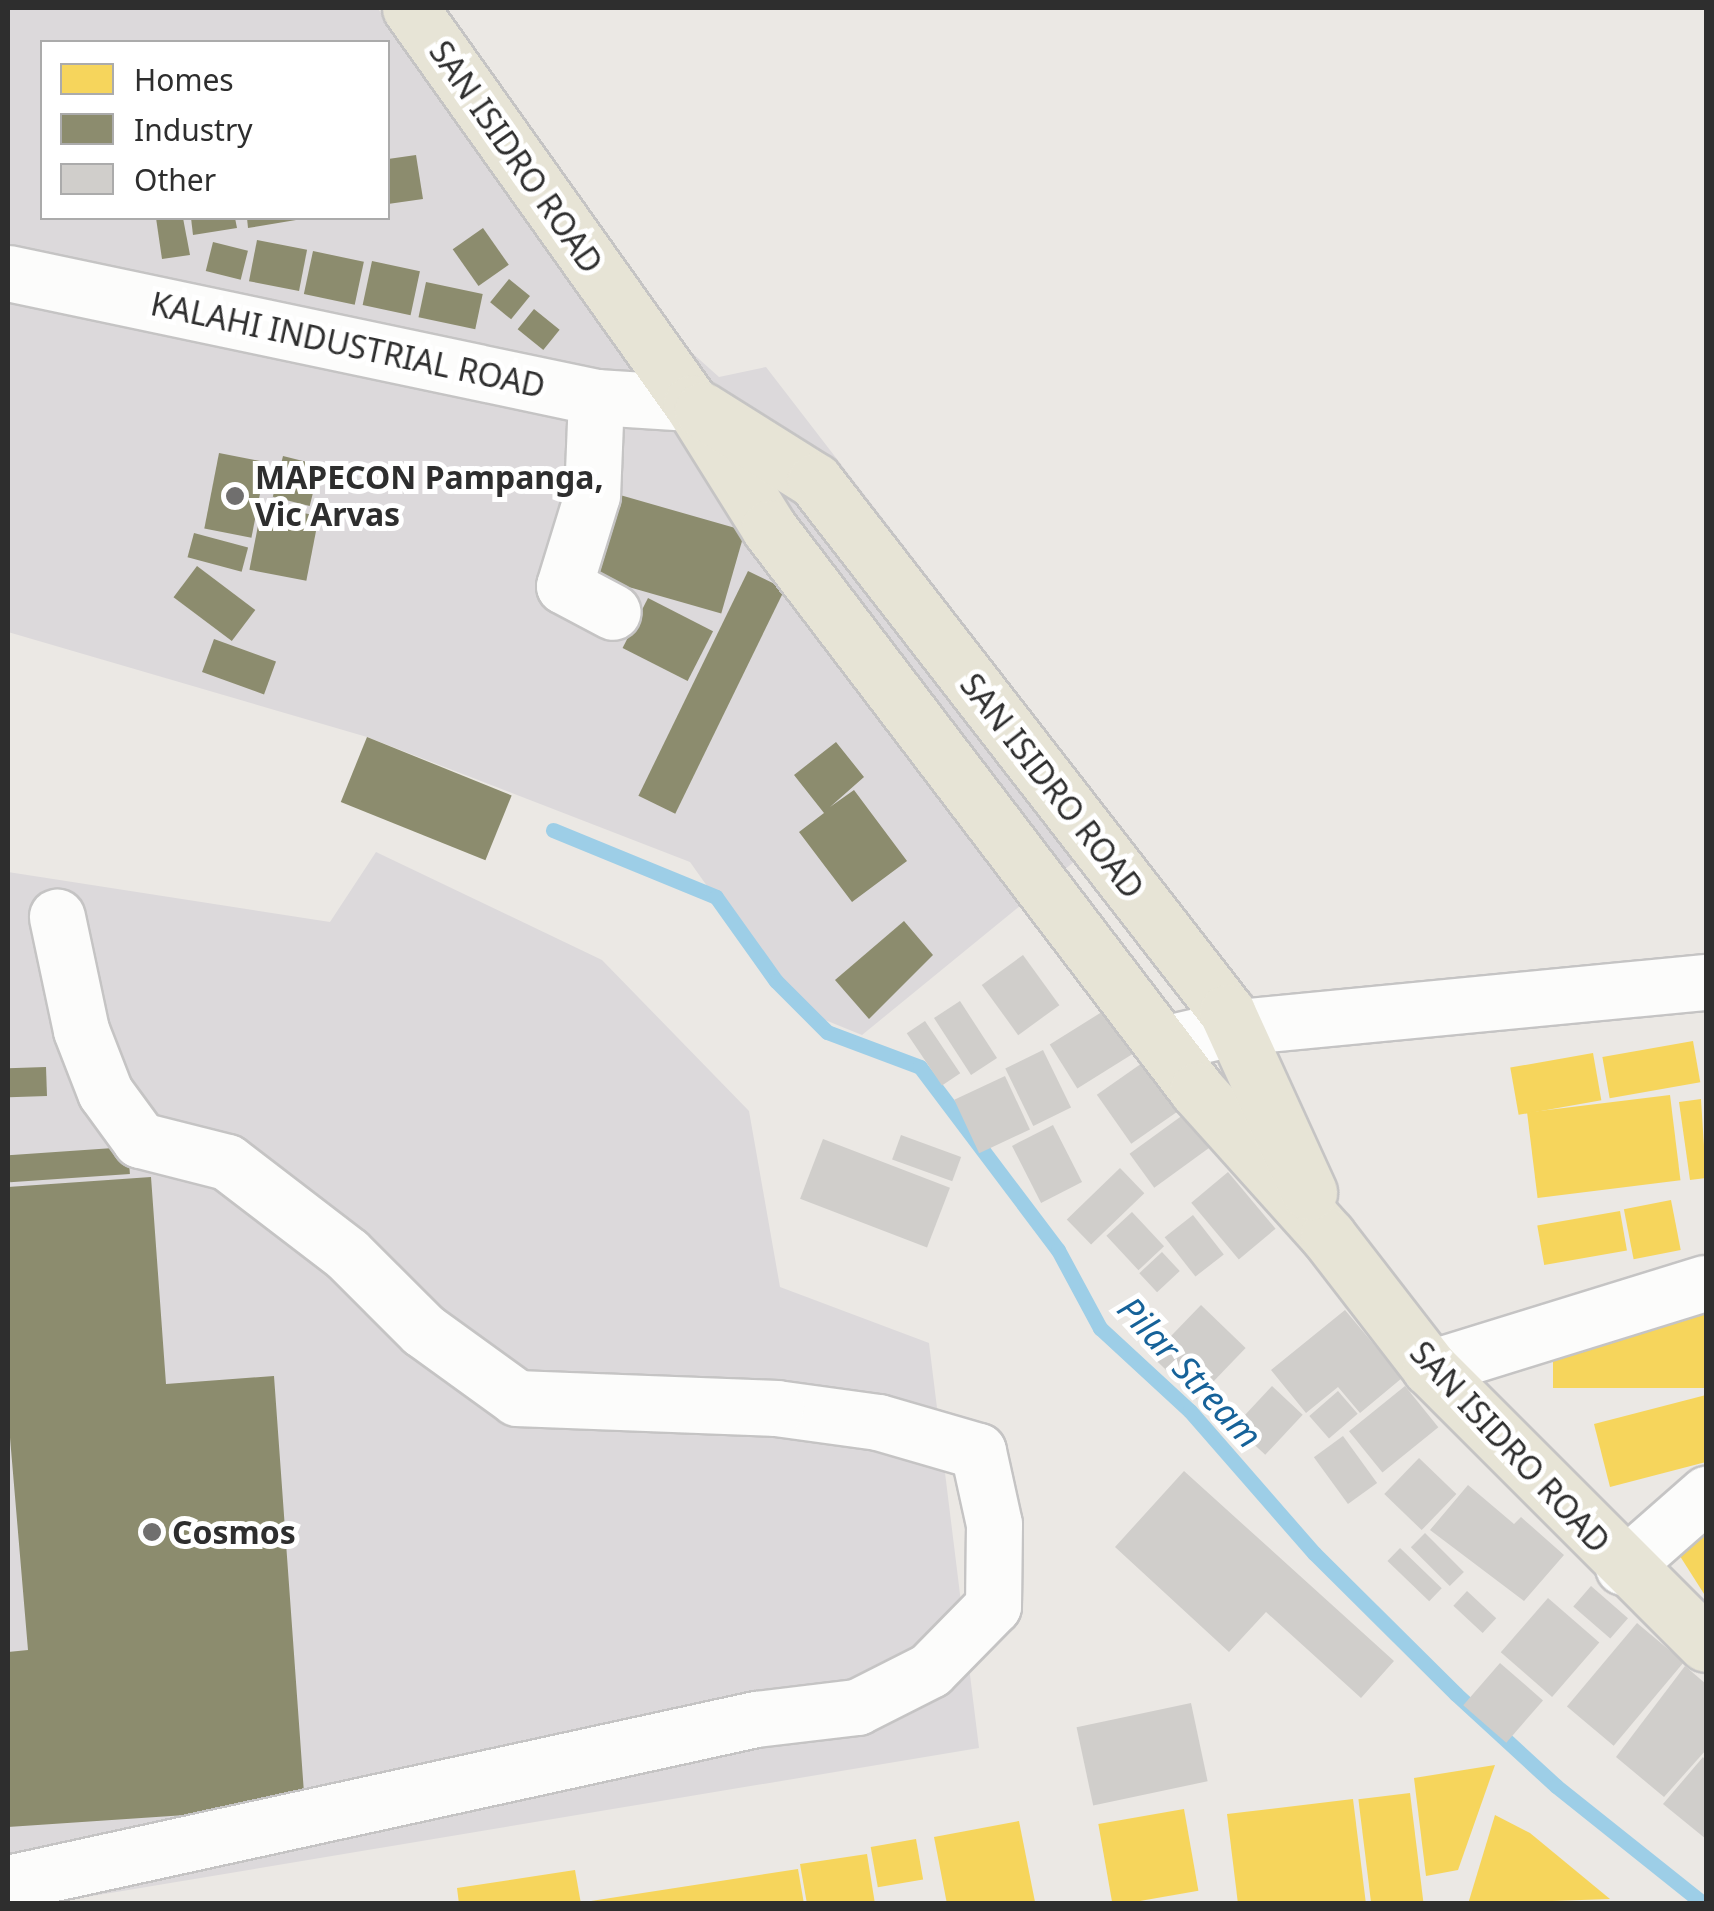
<!DOCTYPE html>
<html>
<head>
<meta charset="utf-8">
<style>
	body { margin:0 }
	#map { position:relative; width:1714px; height:1911px; overflow:hidden; background:#ebe8e4; font-family:"Noto Sans",sans-serif }
	div>[style] { position:absolute }
	.industrial>* { inset:0; background:#dcd9db }
	.homes>* { inset:0; background:#f6d55c; transform-origin:0 0 }
	.industry>* { inset:0; background:#8c8c6e; transform-origin:0 0 }
	.stream>* { height:15px; margin:-7.5px; padding:0 7.5px; transform-origin:7.5px; border-radius:7.5px; background:#9dcee7 }
	.building>* { inset:0; background:#d0cecb; transform-origin:0 0 }
	.roads { filter:drop-shadow(2px 0 #c5c4c4) drop-shadow(-2px 0 #c5c4c4) drop-shadow(0 2px #c5c4c4) drop-shadow(0 -2px #c5c4c4) }
	.minor>* { height:55px; margin:-27.5px; padding:0 27.5px; transform-origin:27.5px; border-radius:27.5px; background:#fcfcfb }
	.major>* { height:55px; margin:-27.5px; padding:0 27.5px; transform-origin:27.5px; border-radius:27.5px; background:#e7e4d6 }
	.dots>* { width:28px; height:28px; translate:-50% -50%; box-sizing:border-box; border:5px solid #fff; border-radius:50% }
	span { translate:-50% -50%; white-space:nowrap; text-align:center; line-height:1.15; -webkit-text-stroke:10px #fff; paint-order:stroke }
	.street-label { font-size:32px; color:#2e2e2e }
	.poi-label { font-size:32px; color:#2e2e2e; font-weight:700 }
	.left { translate:0 -50%; text-align:left }
	.water-label { font-size:35px; color:#166299; font-style:italic }
	.frame { position:absolute; inset:0; border:10px solid #2e2e2e; pointer-events:none }
	.legend { position:absolute; left:40px; top:40px; width:350px; height:180px; box-sizing:border-box; background:#fff; border:2px solid #ababab; margin:0; padding:12px 18px; list-style:none; font-size:30px; color:#2e2e2e }
	.legend li { display:flex; align-items:center; gap:20px; height:50px }
	.legend b { width:50px; border:2px solid #ababab }
</style>
</head>
<body>
<div id="map">
	<div class="industrial">
		<i style="clip-path:polygon(evenodd,8px 8px,377px 8px,594px 265px,719px 377px,766px 367px,1119px 825px,862px 1035px,793px 1007px,690px 862px,367px 737px,8px 632px,8px 8px,42px 42px,388px 42px,388px 218px,42px 218px,42px 42px)"></i>
		<i style="clip-path:polygon(376px 852px,602px 960px,749px 1111px,780px 1287px,929px 1343px,979px 1748px,50px 1903px,8px 1903px,8px 872px,330px 922px)"></i>
	</div>
	<div class="homes">
		<i style="left:1693px;top:1041px;width:42px;height:92px;rotate:80deg"></i>
		<i style="left:1593px;top:1053px;width:48px;height:84px;rotate:80deg"></i>
		<i style="left:1670px;top:1095px;width:86px;height:144px;rotate:83deg"></i>
		<i style="clip-path:polygon(1701px 1099px,1706px 1178px,1690px 1180px,1679px 1102px)"></i>
		<i style="left:1671px;top:1200px;width:51px;height:48px;rotate:79deg"></i>
		<i style="left:1620px;top:1211px;width:40px;height:84px;rotate:80deg"></i>
		<i style="left:1706px;top:1311px;width:77px;height:153px;rotate:90deg"></i>
		<i style="clip-path:polygon(1706px 1395px,1706px 1462px,1610px 1487px,1594px 1424px)"></i>
		<i style="clip-path:polygon(1706px 1534px,1706px 1597px,1678px 1553px)"></i>
		<i style="clip-path:polygon(1495px 1765px,1458px 1870px,1426px 1876px,1414px 1778px)"></i>
		<i style="left:1410px;top:1793px;width:109px;height:52px;rotate:83deg"></i>
		<i style="clip-path:polygon(1353px 1799px,1366px 1904px,1238px 1904px,1227px 1814px)"></i>
		<i style="left:1184px;top:1809px;width:83px;height:87px;rotate:80deg"></i>
		<i style="clip-path:polygon(1495px 1815px,1530px 1833px,1610px 1899px,1468px 1904px)"></i>
		<i style="clip-path:polygon(1019px 1821px,1035px 1902px,947px 1904px,934px 1837px)"></i>
		<i style="left:916px;top:1839px;width:41px;height:46px;rotate:80deg"></i>
		<i style="clip-path:polygon(867px 1854px,875px 1904px,807px 1904px,800px 1864px)"></i>
		<i style="clip-path:polygon(798px 1869px,804px 1904px,592px 1904px,591px 1901px)"></i>
		<i style="clip-path:polygon(575px 1870px,581px 1904px,459px 1904px,457px 1888px)"></i>
	</div>
	<div class="industry">
		<i style="clip-path:polygon(416px 155px,423px 199px,388px 204px,388px 159px)"></i>
		<i style="clip-path:polygon(156px 218px,183px 218px,190px 255px,162px 259px)"></i>
		<i style="clip-path:polygon(191px 218px,235px 218px,237px 228px,193px 235px)"></i>
		<i style="clip-path:polygon(247px 218px,296px 218px,296px 220px,248px 228px)"></i>
		<i style="left:483px;top:228px;width:45px;height:37px;rotate:55deg"></i>
		<i style="left:257px;top:240px;width:51px;height:42px;rotate:11deg"></i>
		<i style="left:213px;top:242px;width:36px;height:30px;rotate:14deg"></i>
		<i style="left:313px;top:251px;width:52px;height:44px;rotate:12deg"></i>
		<i style="left:372px;top:261px;width:49px;height:45px;rotate:12deg"></i>
		<i style="left:509px;top:279px;width:27px;height:30px;rotate:39deg"></i>
		<i style="left:426px;top:282px;width:58px;height:36px;rotate:12deg"></i>
		<i style="left:534px;top:309px;width:33px;height:26px;rotate:39deg"></i>
		<i style="left:219px;top:453px;width:48px;height:77px;rotate:11deg"></i>
		<i style="left:283px;top:456px;width:38px;height:42px;rotate:14deg"></i>
		<i style="left:620px;top:495px;width:130px;height:86px;rotate:16deg"></i>
		<i style="left:262px;top:505px;width:58px;height:66px;rotate:11deg"></i>
		<i style="left:194px;top:533px;width:56px;height:25px;rotate:15deg"></i>
		<i style="left:197px;top:566px;width:73px;height:39px;rotate:37deg"></i>
		<i style="left:748px;top:571px;width:41px;height:250px;rotate:26deg"></i>
		<i style="left:648px;top:598px;width:73px;height:56px;rotate:27deg"></i>
		<i style="left:214px;top:639px;width:66px;height:35px;rotate:20deg"></i>
		<i style="left:367px;top:737px;width:156px;height:70px;rotate:22deg"></i>
		<i style="clip-path:polygon(836px 742px,864px 777px,830px 807px,854px 790px,907px 861px,852px 902px,799px 832px,824px 813px,794px 775px)"></i>
		<i style="clip-path:polygon(904px 921px,933px 955px,869px 1019px,835px 980px)"></i>
		<i style="left:46px;top:1067px;width:29px;height:38px;rotate:88deg"></i>
		<i style="left:128px;top:1147px;width:27px;height:120px;rotate:86deg"></i>
		<i style="clip-path:polygon(151px 1177px,166px 1384px,274px 1376px,305px 1807px,8px 1827px,8px 1652px,28px 1650px,8px 1414px,8px 1187px)"></i>
	</div>
	<div class="stream">
		<i style="left:553px;top:830px;width:176px;rotate:22.3deg"></i>
		<i style="left:716px;top:897px;width:103px;rotate:54.5deg"></i>
		<i style="left:776px;top:981px;width:72px;rotate:45deg"></i>
		<i style="left:827px;top:1032px;width:99px;rotate:20.6deg"></i>
		<i style="left:920px;top:1067px;width:229px;rotate:53deg"></i>
		<i style="left:1058px;top:1250px;width:89px;rotate:61.7deg"></i>
		<i style="left:1100px;top:1328px;width:122px;rotate:42.7deg"></i>
		<i style="left:1190px;top:1411px;width:189px;rotate:48.9deg"></i>
		<i style="left:1314px;top:1553px;width:200px;rotate:44.8deg"></i>
		<i style="left:1456px;top:1694px;width:136px;rotate:42.6deg"></i>
		<i style="left:1556px;top:1786px;width:189px;rotate:38.6deg"></i>
	</div>
	<div class="building">
		<i style="left:1023px;top:955px;width:62px;height:51px;rotate:54deg"></i>
		<i style="left:1121px;top:1000px;width:52px;height:84px;rotate:58deg"></i>
		<i style="left:960px;top:1001px;width:68px;height:31px;rotate:57deg"></i>
		<i style="left:925px;top:1021px;width:63px;height:22px;rotate:56deg"></i>
		<i style="left:1043px;top:1050px;width:64px;height:42px;rotate:64deg"></i>
		<i style="left:1155px;top:1054px;width:60px;height:71px;rotate:55deg"></i>
		<i style="left:1005px;top:1076px;width:59px;height:56px;rotate:65deg"></i>
		<i style="left:1187px;top:1112px;width:42px;height:71px;rotate:54deg"></i>
		<i style="left:1053px;top:1125px;width:64px;height:46px;rotate:63deg"></i>
		<i style="left:901px;top:1135px;width:64px;height:26px;rotate:20deg"></i>
		<i style="left:823px;top:1139px;width:136px;height:64px;rotate:21deg"></i>
		<i style="left:1120px;top:1168px;width:35px;height:74px;rotate:46deg"></i>
		<i style="left:1228px;top:1172px;width:74px;height:48px;rotate:50deg"></i>
		<i style="left:1132px;top:1212px;width:47px;height:35px;rotate:47deg"></i>
		<i style="left:1193px;top:1215px;width:50px;height:36px;rotate:52deg"></i>
		<i style="left:1162px;top:1252px;width:26px;height:31px;rotate:47deg"></i>
		<i style="left:1201px;top:1305px;width:62px;height:71px;rotate:44deg"></i>
		<i style="clip-path:polygon(1345px 1310px,1402px 1378px,1360px 1413px,1338px 1387px,1306px 1413px,1271px 1370px)"></i>
		<i style="left:1272px;top:1386px;width:42px;height:55px;rotate:43deg"></i>
		<i style="left:1405px;top:1386px;width:53px;height:72px;rotate:51deg"></i>
		<i style="left:1338px;top:1391px;width:30px;height:38px;rotate:49deg"></i>
		<i style="left:1343px;top:1436px;width:58px;height:36px;rotate:54deg"></i>
		<i style="left:1419px;top:1458px;width:52px;height:50px;rotate:44deg"></i>
		<i style="clip-path:polygon(1184px 1471px,1394px 1661px,1361px 1698px,1266px 1612px,1229px 1652px,1115px 1547px)"></i>
		<i style="clip-path:polygon(1468px 1485px,1514px 1524px,1521px 1517px,1564px 1555px,1524px 1601px,1430px 1530px)"></i>
		<i style="left:1425px;top:1533px;width:55px;height:20px;rotate:45deg"></i>
		<i style="left:1400px;top:1548px;width:58px;height:18px;rotate:44deg"></i>
		<i style="left:1591px;top:1586px;width:49px;height:27px;rotate:41deg"></i>
		<i style="left:1467px;top:1591px;width:40px;height:20px;rotate:43deg"></i>
		<i style="left:1548px;top:1598px;width:68px;height:72px;rotate:41deg"></i>
		<i style="left:1637px;top:1623px;width:61px;height:109px;rotate:40deg"></i>
		<i style="left:1500px;top:1663px;width:57px;height:56px;rotate:41deg"></i>
		<i style="clip-path:polygon(1685px 1666px,1706px 1684px,1706px 1750px,1664px 1797px,1616px 1757px)"></i>
		<i style="left:1191px;top:1703px;width:80px;height:117px;rotate:78deg"></i>
		<i style="clip-path:polygon(1703px 1757px,1706px 1761px,1706px 1839px,1663px 1804px)"></i>
	</div>
	<div class="roads">
		<div class="minor">
			<i style="left:8px;top:273px;width:601px;rotate:11.91deg"></i>
			<i style="left:596px;top:397px;width:95px;rotate:3.6deg"></i>
			<i style="left:596px;top:397px;width:98px;rotate:92.3deg"></i>
			<i style="left:592px;top:495px;width:95px;rotate:107.1deg"></i>
			<i style="left:564px;top:586px;width:55px;rotate:28deg"></i>
			<i style="left:1162px;top:1044px;width:77px;rotate:-12.8deg"></i>
			<i style="left:1237px;top:1027px;width:471px;rotate:-5.5deg"></i>
			<i style="left:1430px;top:1368px;width:287px;rotate:-17.2deg"></i>
			<i style="left:1623px;top:1567px;width:111px;rotate:-41.3deg"></i>
			<i style="left:8px;top:1883px;width:766px;rotate:-12.37deg"></i>
			<i style="left:756px;top:1719px;width:102px;rotate:-6.8deg"></i>
			<i style="left:857px;top:1707px;width:82px;rotate:-26.9deg"></i>
			<i style="left:930px;top:1670px;width:90px;rotate:-45.5deg"></i>
			<i style="left:993px;top:1606px;width:82px;rotate:-89.3deg"></i>
			<i style="left:994px;top:1524px;width:75px;rotate:-102.4deg"></i>
			<i style="left:978px;top:1451px;width:104px;rotate:-163.8deg"></i>
			<i style="left:878px;top:1422px;width:103px;rotate:-172.2deg"></i>
			<i style="left:776px;top:1408px;width:259px;rotate:-177.8deg"></i>
			<i style="left:517px;top:1398px;width:116px;rotate:-144.1deg"></i>
			<i style="left:423px;top:1330px;width:107px;rotate:-135deg"></i>
			<i style="left:347px;top:1254px;width:151px;rotate:-142.5deg"></i>
			<i style="left:227px;top:1162px;width:90px;rotate:-165.8deg"></i>
			<i style="left:140px;top:1140px;width:59px;rotate:-126.1deg"></i>
			<i style="left:105px;top:1092px;width:66px;rotate:-111.2deg"></i>
			<i style="left:81px;top:1030px;width:116px;rotate:-102deg"></i>
		</div>
		<div class="major">
			<i style="left:410px;top:8px;width:485px;rotate:54.6deg"></i>
			<i style="left:691px;top:403px;width:147px;rotate:58deg"></i>
			<i style="left:769px;top:528px;width:706px;rotate:52.71deg"></i>
			<i style="left:1197px;top:1090px;width:196px;rotate:48.1deg"></i>
			<i style="left:1328px;top:1236px;width:167px;rotate:52.3deg"></i>
			<i style="left:1430px;top:1368px;width:390px;rotate:45deg"></i>
			<i style="left:702px;top:410px;width:133px;rotate:32.1deg"></i>
			<i style="left:815px;top:481px;width:672px;rotate:52.19deg"></i>
			<i style="left:1227px;top:1012px;width:198px;rotate:65.5deg"></i>
		</div>
	</div>
	<div class="dots">
		<i style="left:235px;top:496px;background:#706f6e"></i>
		<i style="left:152px;top:1532px;background:#706f6e"></i>
	</div>
	<div class="street-label">
		<span style="left:516px;top:157px;rotate:55deg">SAN ISIDRO ROAD</span>
		<span style="left:348px;top:345px;rotate:12deg">KALAHI INDUSTRIAL ROAD</span>
		<span style="left:1052px;top:786px;rotate:52deg">SAN ISIDRO ROAD</span>
		<span style="left:1510px;top:1447px;rotate:47deg">SAN ISIDRO ROAD</span>
	</div>
	<div class="poi-label">
		<span class="left" style="left:255px;top:496px">MAPECON Pampanga,<br>Vic Arvas</span>
		<span class="left" style="left:172px;top:1532px">Cosmos</span>
	</div>
	<div class="water-label">
		<span style="left:1190px;top:1372px;rotate:47deg">Pilar Stream</span>
	</div>
	<div class="frame"></div>
	<ul class="legend">
	<li><b style="height:28px;background:#f6d55c"></b>Homes</li>
	<li><b style="height:28px;background:#8c8c6e"></b>Industry</li>
	<li><b style="height:28px;background:#d0cecb"></b>Other</li>
	</ul>
</div>
</body>
</html>
